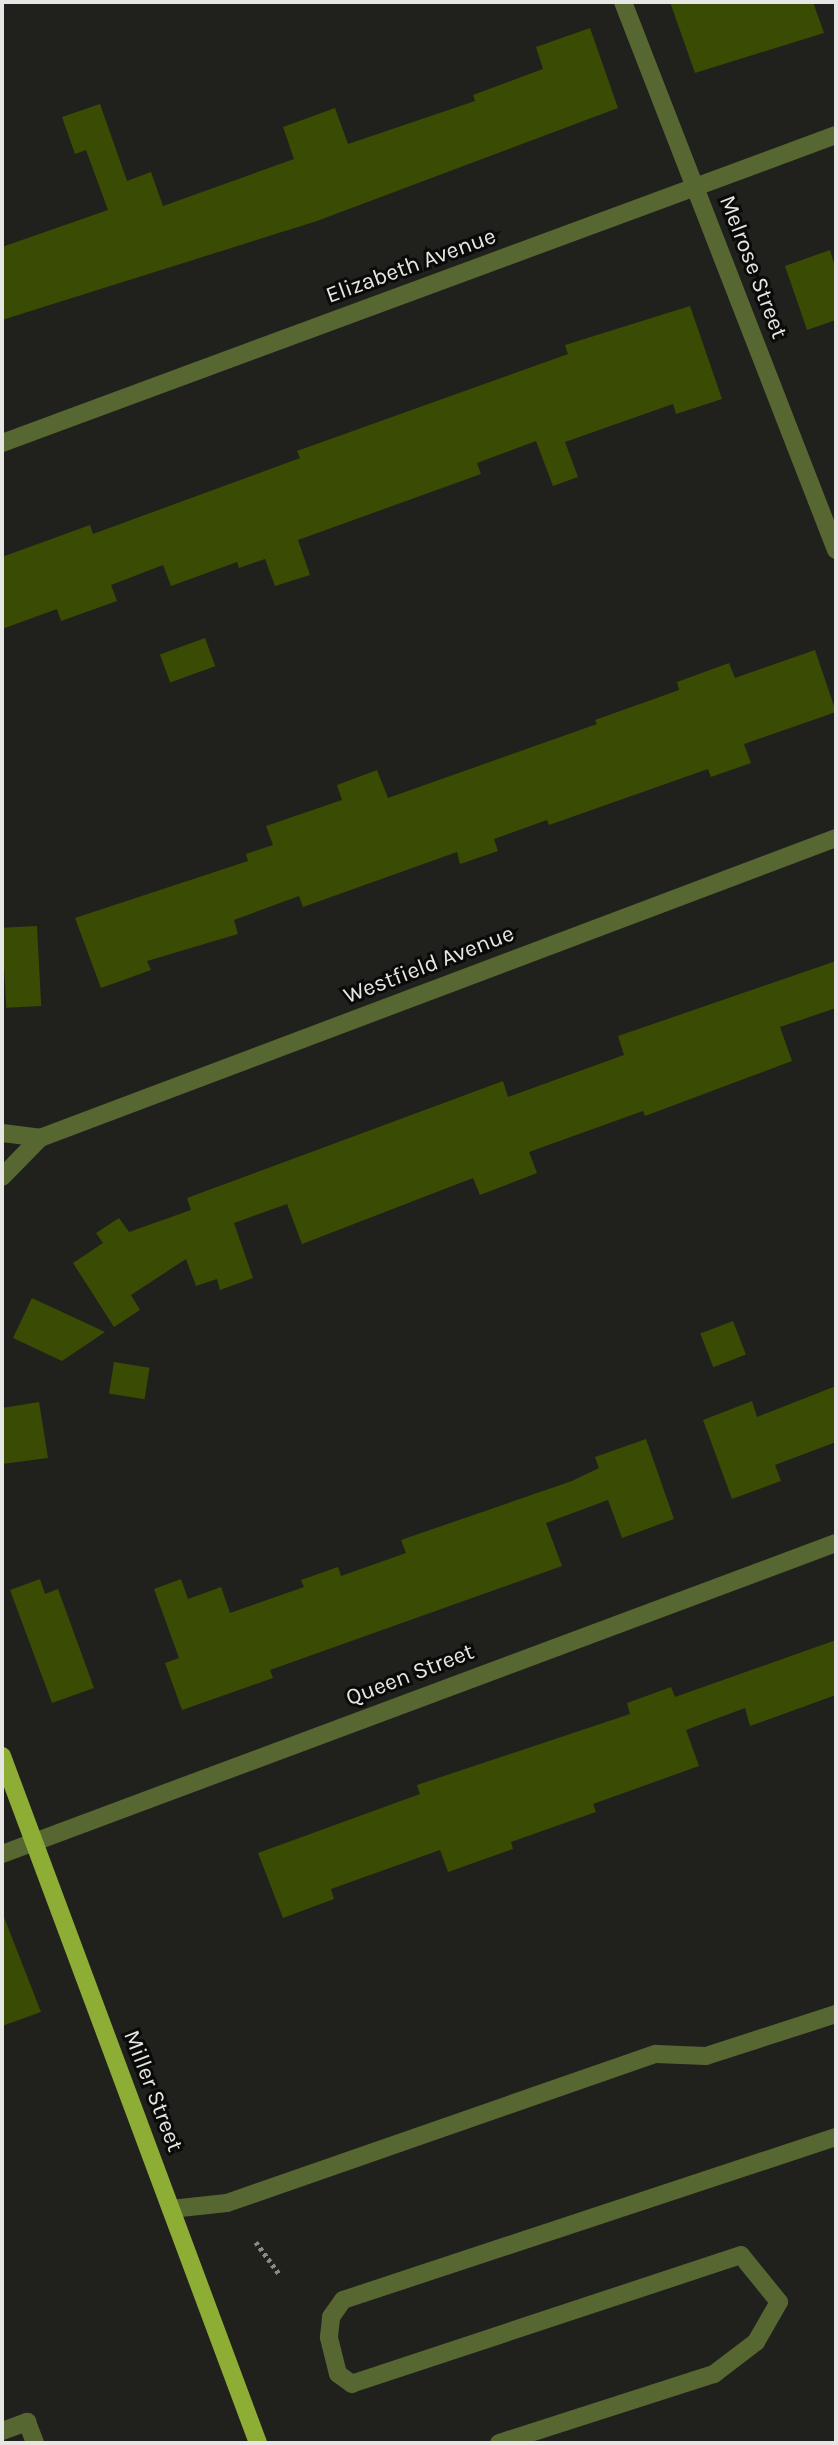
<!DOCTYPE html>
<html>
<head>
<meta charset="utf-8">
<style>
	body { margin:0 }
	#map { position:relative; width:838px; height:2445px; overflow:hidden; background:#20211d; font-family:Karla,sans-serif }
	div>[style] { position:absolute }
	.building>* { inset:0; background:#3a4b03; transform-origin:0 0 }
	.path>* { height:4.5px; margin-top:-2.25px; transform-origin:0; background:repeating-linear-gradient(90deg,#8a8b88 0 3.5px,transparent 0 7px) }
	.minor>* { height:18px; margin:-9px; padding:0 9px; transform-origin:9px; border-radius:9px; background:#576732 }
	.major>* { height:18px; margin:-9px; padding:0 9px; transform-origin:9px; border-radius:9px; background:#8dad35 }
	span { translate:-50% -50%; white-space:nowrap; text-align:center; line-height:1.15; -webkit-text-stroke:6px #0a0b09; paint-order:stroke }
	.street-label { font-size:23px; color:#e6e7e4 }
	.frame { position:absolute; inset:0; border:4px solid #e6e7e4; pointer-events:none }
</style>
</head>
<body>
<div id="map">
	<div class="building">
		<i style="clip-path:polygon(670px 2px,813px 2px,824px 33px,695px 73px)"></i>
		<i style="clip-path:polygon(590px 28px,618px 108px,317px 221px,2px 320px,2px 247px,108px 210px,86px 150px,75px 154px,62px 117px,100px 104px,127px 181px,151px 172px,163px 206px,294px 159px,283px 127px,335px 108px,348px 144px,475px 101px,473px 95px,543px 69px,536px 47px)"></i>
		<i style="clip-path:polygon(830px 250px,836px 270px,836px 320px,807px 330px,785px 266px)"></i>
		<i style="clip-path:polygon(690px 306px,722px 399px,676px 414px,673px 404px,565px 442px,578px 477px,553px 486px,536px 441px,477px 463px,481px 474px,298px 540px,310px 575px,275px 586px,265px 559px,239px 568px,237px 562px,171px 586px,163px 565px,111px 585px,117px 601px,61px 621px,57px 609px,2px 629px,2px 557px,90px 525px,93px 534px,300px 458px,297px 451px,568px 354px,565px 345px)"></i>
		<i style="left:205px;top:638px;width:30px;height:48px;rotate:70deg"></i>
		<i style="clip-path:polygon(815px 650px,836px 712px,744px 744px,751px 763px,711px 777px,708px 769px,549px 825px,547px 820px,494px 839px,498px 851px,460px 864px,457px 852px,303px 907px,299px 896px,234px 920px,238px 934px,147px 961px,151px 970px,101px 988px,75px 918px,248px 861px,246px 854px,273px 845px,266px 826px,342px 800px,337px 785px,377px 770px,388px 798px,597px 724px,595px 720px,679px 690px,677px 682px,729px 663px,735px 678px)"></i>
		<i style="left:37px;top:926px;width:80px;height:35px;rotate:87deg"></i>
		<i style="clip-path:polygon(836px 961px,836px 1008px,780px 1027px,792px 1061px,645px 1116px,643px 1111px,529px 1152px,537px 1173px,480px 1195px,473px 1178px,302px 1244px,287px 1204px,234px 1223px,253px 1278px,220px 1290px,217px 1279px,196px 1286px,186px 1259px,131px 1295px,140px 1310px,114px 1327px,73px 1263px,103px 1243px,96px 1233px,119px 1218px,129px 1232px,191px 1210px,187px 1198px,503px 1081px,508px 1097px,624px 1055px,618px 1036px)"></i>
		<i style="clip-path:polygon(32px 1298px,105px 1332px,62px 1361px,13px 1338px)"></i>
		<i style="left:733px;top:1321px;width:36px;height:35px;rotate:69deg"></i>
		<i style="left:114px;top:1362px;width:36px;height:32px;rotate:9deg"></i>
		<i style="clip-path:polygon(836px 1386px,836px 1442px,775px 1465px,781px 1481px,732px 1499px,703px 1420px,752px 1401px,757px 1417px)"></i>
		<i style="clip-path:polygon(39px 1402px,48px 1458px,2px 1464px,2px 1408px)"></i>
		<i style="clip-path:polygon(646px 1439px,674px 1519px,622px 1538px,608px 1500px,546px 1523px,562px 1566px,270px 1670px,273px 1678px,182px 1710px,165px 1663px,179px 1658px,154px 1589px,181px 1579px,188px 1599px,221px 1587px,230px 1613px,304px 1587px,301px 1580px,338px 1567px,341px 1576px,406px 1553px,401px 1540px,572px 1481px,599px 1468px,595px 1457px)"></i>
		<i style="clip-path:polygon(40px 1579px,45px 1594px,58px 1589px,94px 1688px,52px 1703px,10px 1590px)"></i>
		<i style="clip-path:polygon(836px 1640px,836px 1695px,750px 1726px,745px 1708px,686px 1730px,699px 1766px,593px 1804px,596px 1812px,511px 1842px,513px 1849px,448px 1872px,440px 1850px,331px 1889px,334px 1899px,283px 1918px,258px 1853px,420px 1794px,417px 1785px,630px 1714px,627px 1703px,671px 1687px,675px 1697px)"></i>
		<i style="clip-path:polygon(2px 1912px,41px 2012px,2px 2026px)"></i>
	</div>
	<div class="path">
		<i style="left:256px;top:2242px;width:41px;rotate:54deg"></i>
	</div>
	<div class="minor">
		<i style="left:623px;top:2px;width:588px;rotate:68.76deg"></i>
		<i style="left:2px;top:443px;width:889px;rotate:-20.27deg"></i>
		<i style="left:2px;top:1133px;width:38px;rotate:7deg"></i>
		<i style="left:2px;top:1177px;width:54px;rotate:-45.7deg"></i>
		<i style="left:40px;top:1138px;width:851px;rotate:-20.65deg"></i>
		<i style="left:2px;top:1854px;width:890px;rotate:-20.45deg"></i>
		<i style="left:171px;top:2209px;width:56px;rotate:-6.1deg"></i>
		<i style="left:227px;top:2203px;width:454px;rotate:-19.2deg"></i>
		<i style="left:656px;top:2054px;width:50px;rotate:2.3deg"></i>
		<i style="left:706px;top:2056px;width:137px;rotate:-17.9deg"></i>
		<i style="left:2px;top:2431px;width:27px;rotate:-20deg"></i>
		<i style="left:27px;top:2422px;width:22px;rotate:69deg"></i>
		<i style="left:499px;top:2443px;width:226px;rotate:-17.8deg"></i>
		<i style="left:714px;top:2374px;width:53px;rotate:-37.3deg"></i>
		<i style="left:756px;top:2342px;width:46px;rotate:-60.1deg"></i>
		<i style="left:779px;top:2302px;width:60px;rotate:-129deg"></i>
		<i style="left:741px;top:2255px;width:410px;rotate:161.7deg"></i>
		<i style="left:352px;top:2384px;width:17px;rotate:-144deg"></i>
		<i style="left:338px;top:2374px;width:38px;rotate:-104deg"></i>
		<i style="left:329px;top:2337px;width:20px;rotate:-84deg"></i>
		<i style="left:331px;top:2317px;width:21px;rotate:-55deg"></i>
		<i style="left:343px;top:2300px;width:519px;rotate:-18.3deg"></i>
	</div>
	<div class="major">
		<i style="left:2px;top:1756px;width:733px;rotate:69.56deg"></i>
	</div>
	<div class="street-label">
		<span style="left:411px;top:266px;rotate:-20deg">Elizabeth Avenue</span>
		<span style="left:753px;top:267px;rotate:69deg">Melrose Street</span>
		<span style="left:429px;top:965px;rotate:-21deg">Westfield Avenue</span>
		<span style="left:410px;top:1675px;rotate:-21deg">Queen Street</span>
		<span style="left:153px;top:2091px;rotate:69deg">Miller Street</span>
	</div>
	<div class="frame"></div>
</div>
</body>
</html>
